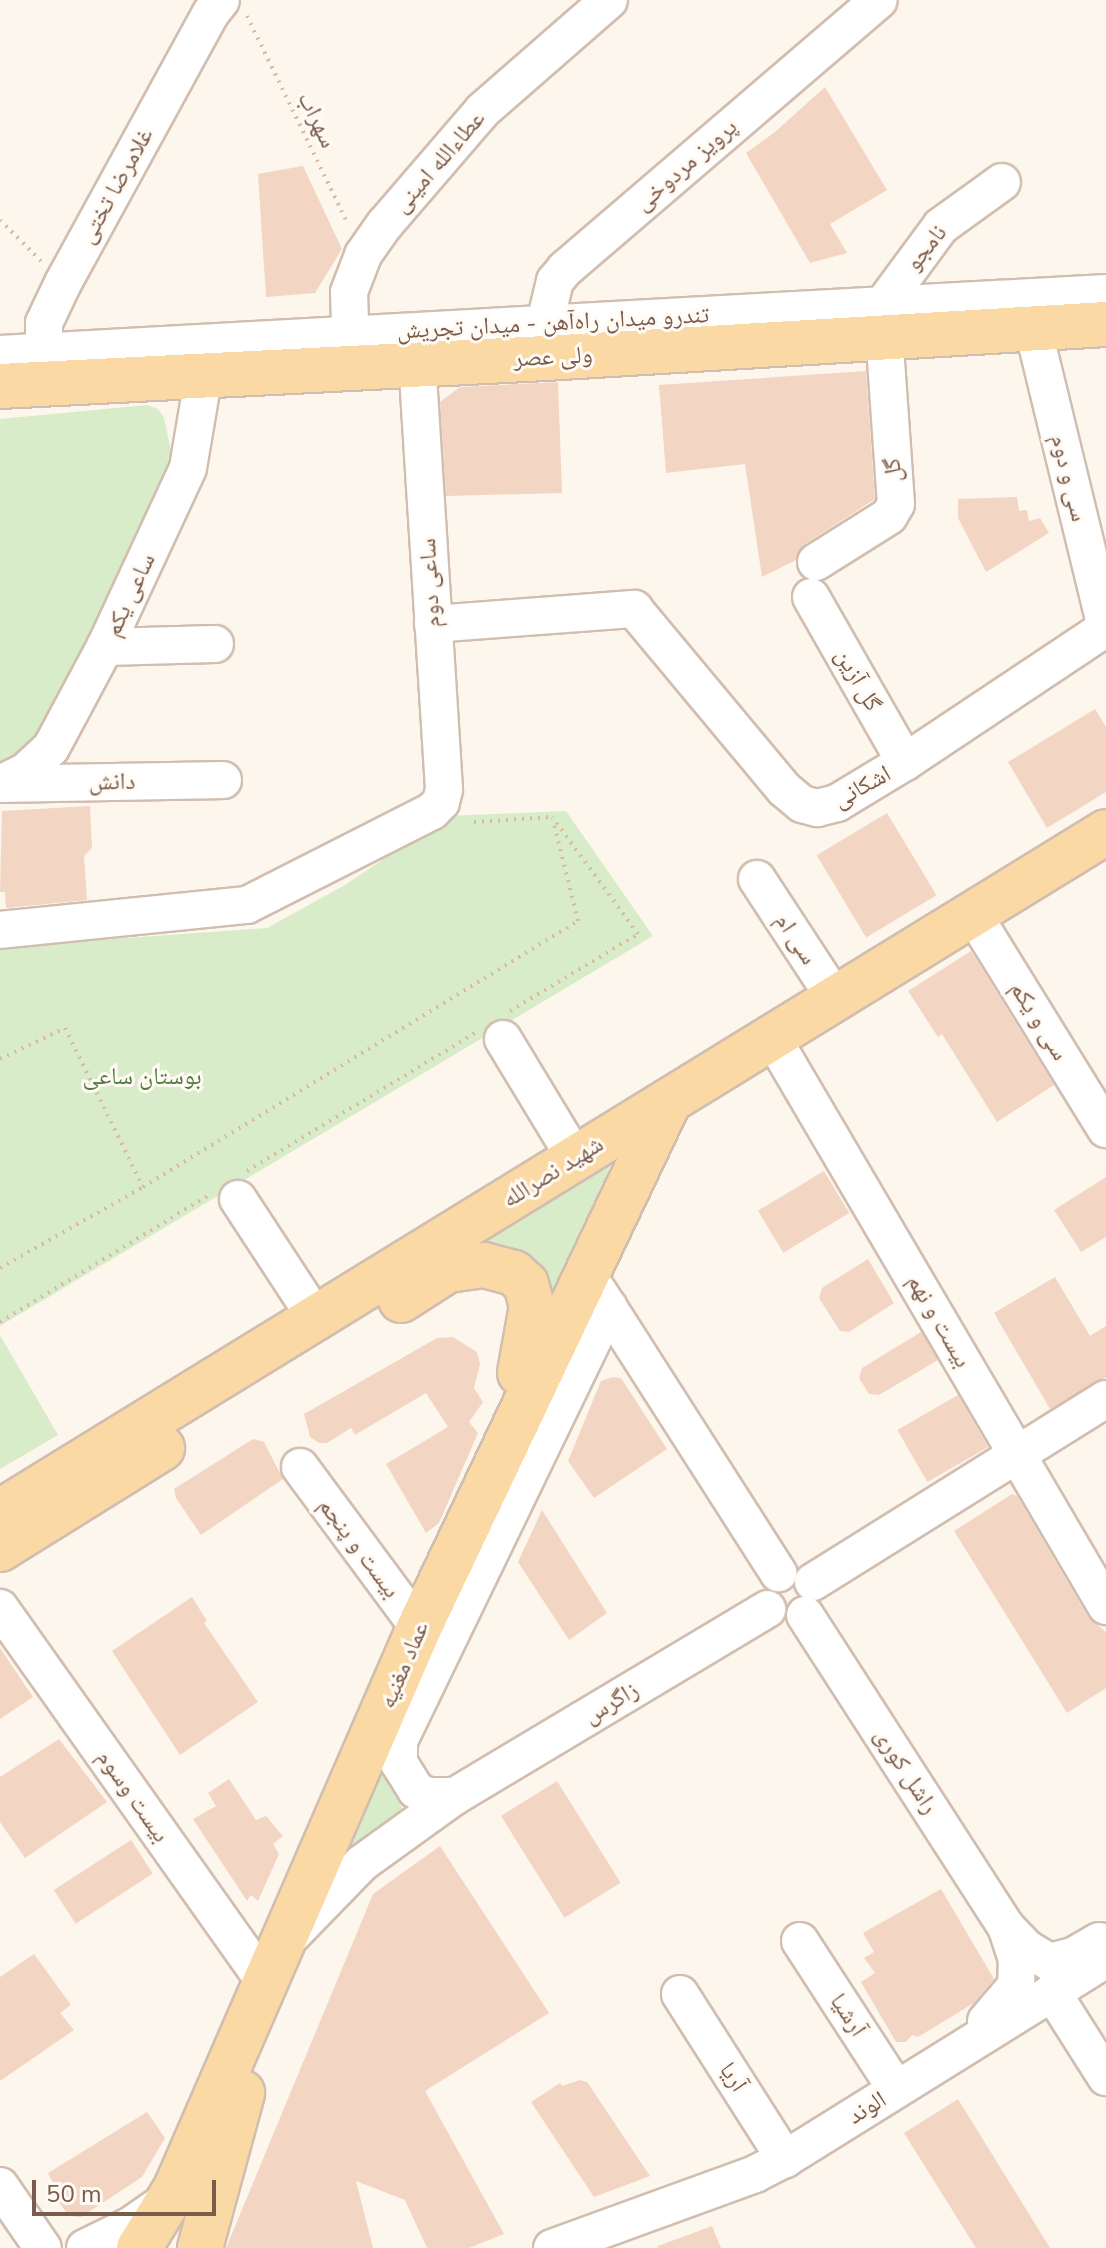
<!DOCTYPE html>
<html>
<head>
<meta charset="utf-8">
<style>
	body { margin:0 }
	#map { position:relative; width:1106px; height:2248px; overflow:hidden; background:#fdf6ec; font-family:"Nunito Sans","Noto Naskh Arabic",sans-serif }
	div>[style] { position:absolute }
	.green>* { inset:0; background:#d8ecc9 }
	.building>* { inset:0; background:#f3d5c3; transform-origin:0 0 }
	.path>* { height:4px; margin-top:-2px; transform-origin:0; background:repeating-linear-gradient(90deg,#d9b8a5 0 2px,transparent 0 8px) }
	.roads { filter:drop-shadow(2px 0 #d1beb0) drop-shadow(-2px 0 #d1beb0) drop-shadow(0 2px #d1beb0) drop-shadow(0 -2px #d1beb0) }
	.minor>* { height:36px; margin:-18px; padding:0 18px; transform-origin:18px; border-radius:18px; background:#fff }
	.major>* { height:44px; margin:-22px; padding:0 22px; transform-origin:22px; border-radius:22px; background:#fbd9a5 }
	span { translate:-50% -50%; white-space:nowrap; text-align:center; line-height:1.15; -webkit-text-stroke:6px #fffaf3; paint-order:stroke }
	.street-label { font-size:24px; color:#7a5c4d }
	.park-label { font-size:24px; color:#537a41 }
	.scale { position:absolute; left:32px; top:2180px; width:184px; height:36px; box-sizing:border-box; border:4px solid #7a5c4d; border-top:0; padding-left:10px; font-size:24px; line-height:28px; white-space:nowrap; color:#7a5c4d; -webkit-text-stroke:6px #fffaf3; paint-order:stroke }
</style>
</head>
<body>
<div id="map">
	<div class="green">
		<i style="clip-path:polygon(147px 405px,158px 409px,164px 418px,173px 460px,36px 754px,0 769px,0 419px)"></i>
		<i style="clip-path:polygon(566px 811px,653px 936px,0 1326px,0 947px,267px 928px,345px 885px,448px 816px)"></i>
		<i style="clip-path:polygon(619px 1143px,554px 1308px,546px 1280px,528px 1254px,451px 1247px)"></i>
		<i style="clip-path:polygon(0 1335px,58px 1435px,0 1469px)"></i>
		<i style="clip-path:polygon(383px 1747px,404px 1815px,350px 1858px,339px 1855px)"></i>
	</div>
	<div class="building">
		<i style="clip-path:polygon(825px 87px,887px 190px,830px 224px,847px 253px,810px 263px,746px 153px,775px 132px)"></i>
		<i style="clip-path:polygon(303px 166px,342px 249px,315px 293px,266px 297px,258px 174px)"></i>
		<i style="clip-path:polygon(866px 371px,875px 499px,805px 544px,796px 560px,762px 577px,745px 464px,666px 473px,659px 385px)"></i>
		<i style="clip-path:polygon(558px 382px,562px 493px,446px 496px,440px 402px,460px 387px)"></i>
		<i style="clip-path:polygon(1017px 497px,1019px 511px,1027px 510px,1029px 521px,1040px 518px,1049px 533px,986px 572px,958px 518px,958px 499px)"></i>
		<i style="clip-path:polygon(1095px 709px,1106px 727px,1106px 792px,1047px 828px,1008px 762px)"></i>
		<i style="clip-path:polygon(90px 806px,92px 848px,84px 856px,87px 900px,6px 908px,5px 892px,0 892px,2px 811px)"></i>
		<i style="left:887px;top:813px;width:96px;height:82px;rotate:59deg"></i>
		<i style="clip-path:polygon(971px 951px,1054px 1085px,997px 1122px,942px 1034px,938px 1037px,908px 991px)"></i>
		<i style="left:824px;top:1171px;width:49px;height:77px;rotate:59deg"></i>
		<i style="clip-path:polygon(1106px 1177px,1106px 1237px,1081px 1252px,1054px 1210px)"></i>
		<i style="clip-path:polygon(868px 1259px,894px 1303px,849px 1332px,840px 1331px,819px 1298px,822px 1288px)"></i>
		<i style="clip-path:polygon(1055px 1277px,1090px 1336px,1106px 1326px,1106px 1377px,1050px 1409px,994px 1313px)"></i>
		<i style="clip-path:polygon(921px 1332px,938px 1360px,879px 1395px,869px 1394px,859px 1378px,862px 1368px)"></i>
		<i style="clip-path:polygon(453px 1337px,477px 1352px,480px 1364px,474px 1388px,483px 1402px,469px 1422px,478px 1433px,439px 1523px,426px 1533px,386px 1464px,448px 1427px,426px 1393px,355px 1435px,351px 1428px,327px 1443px,319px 1443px,310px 1437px,304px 1414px,437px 1338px)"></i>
		<i style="clip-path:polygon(613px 1377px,621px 1378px,667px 1449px,594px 1498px,568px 1461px,601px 1381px)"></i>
		<i style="left:958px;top:1395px;width:60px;height:70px;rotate:60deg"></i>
		<i style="clip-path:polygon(253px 1439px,264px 1442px,283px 1479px,201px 1535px,176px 1498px,174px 1489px)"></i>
		<i style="clip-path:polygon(1012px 1494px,1017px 1496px,1088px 1617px,1106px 1632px,1106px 1688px,1067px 1713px,954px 1531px)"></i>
		<i style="clip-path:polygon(542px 1510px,607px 1613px,569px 1640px,518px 1562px)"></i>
		<i style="clip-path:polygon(192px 1597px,207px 1621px,204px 1623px,258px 1702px,180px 1755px,112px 1651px)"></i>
		<i style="clip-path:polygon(0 1648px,33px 1697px,0 1719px)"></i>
		<i style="clip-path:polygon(59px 1739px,107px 1802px,25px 1858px,0 1822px,0 1777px)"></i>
		<i style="clip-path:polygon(229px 1779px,256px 1820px,266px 1816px,283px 1836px,273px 1844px,279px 1854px,258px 1901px,251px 1895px,247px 1901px,193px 1819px,216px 1806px,208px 1793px)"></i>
		<i style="left:557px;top:1781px;width:120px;height:66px;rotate:58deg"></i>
		<i style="left:131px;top:1840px;width:40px;height:92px;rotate:57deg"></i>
		<i style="clip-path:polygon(440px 1846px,549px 2013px,425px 2091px,504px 2234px,469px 2248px,427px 2248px,405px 2200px,356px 2181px,373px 2248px,226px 2248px,373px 1894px)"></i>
		<i style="clip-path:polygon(941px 1889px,994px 1979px,974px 2003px,918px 2037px,912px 2035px,906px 2042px,896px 2042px,861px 1982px,875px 1973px,864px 1958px,874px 1952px,863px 1933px)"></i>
		<i style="clip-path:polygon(34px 1954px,71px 2005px,60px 2013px,74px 2030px,0 2081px,0 1977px)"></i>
		<i style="clip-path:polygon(580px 2080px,587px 2082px,650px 2176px,594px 2197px,531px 2102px,560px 2083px,562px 2086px)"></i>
		<i style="clip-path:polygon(958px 2099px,1050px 2248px,976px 2248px,904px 2133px)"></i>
		<i style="clip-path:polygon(147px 2112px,165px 2138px,142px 2177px,81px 2217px,69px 2216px,51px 2192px,56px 2189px,48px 2173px)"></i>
		<i style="clip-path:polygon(712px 2226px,721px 2248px,658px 2248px,658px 2246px)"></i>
	</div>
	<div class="path">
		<i style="left:247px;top:16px;width:231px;rotate:64.1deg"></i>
		<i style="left:0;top:220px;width:58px;rotate:45deg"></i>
		<i style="left:474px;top:822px;width:78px;rotate:-3.7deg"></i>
		<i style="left:510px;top:1011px;width:149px;rotate:-31deg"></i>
		<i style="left:638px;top:934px;width:145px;rotate:-126.3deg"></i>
		<i style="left:0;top:1059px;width:72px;rotate:-25.5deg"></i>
		<i style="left:65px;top:1028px;width:177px;rotate:63.9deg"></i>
		<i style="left:247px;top:1171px;width:267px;rotate:-31.2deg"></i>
		<i style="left:0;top:1268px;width:164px;rotate:-29.5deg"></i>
		<i style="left:143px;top:1187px;width:510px;rotate:-31.45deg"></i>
		<i style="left:578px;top:921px;width:104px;rotate:-103.9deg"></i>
		<i style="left:0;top:1322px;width:245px;rotate:-31.3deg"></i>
	</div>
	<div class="roads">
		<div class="minor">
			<i style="left:1033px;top:328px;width:309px;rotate:76.3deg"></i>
			<i style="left:545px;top:345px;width:22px;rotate:-90deg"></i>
			<i style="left:545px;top:323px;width:43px;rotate:-76.6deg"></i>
			<i style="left:555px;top:281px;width:16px;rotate:-50deg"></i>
			<i style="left:565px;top:269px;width:413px;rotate:-40.6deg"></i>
			<i style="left:0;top:354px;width:1108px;rotate:-3.16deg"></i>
			<i style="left:351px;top:355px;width:63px;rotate:-91.8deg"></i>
			<i style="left:349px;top:292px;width:40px;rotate:-69deg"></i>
			<i style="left:363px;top:255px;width:38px;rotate:-55deg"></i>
			<i style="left:385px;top:224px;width:150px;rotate:-49.3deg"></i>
			<i style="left:483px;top:110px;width:167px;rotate:-41.1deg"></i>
			<i style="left:44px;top:372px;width:49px;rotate:-90deg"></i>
			<i style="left:44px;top:323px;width:44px;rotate:-64.6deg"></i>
			<i style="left:63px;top:283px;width:308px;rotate:-61.3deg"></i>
			<i style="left:211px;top:13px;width:16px;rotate:-52deg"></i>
			<i style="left:816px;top:562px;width:86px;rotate:-32.2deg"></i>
			<i style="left:889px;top:516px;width:14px;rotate:-60deg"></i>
			<i style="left:896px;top:504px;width:198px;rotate:-94deg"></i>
			<i style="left:882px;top:306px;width:99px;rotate:-53.6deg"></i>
			<i style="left:941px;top:226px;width:75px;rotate:-35.8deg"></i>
			<i style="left:811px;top:597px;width:190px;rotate:60.3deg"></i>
			<i style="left:433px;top:624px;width:202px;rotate:-4.3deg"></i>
			<i style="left:634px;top:609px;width:234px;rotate:50.2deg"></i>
			<i style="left:784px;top:789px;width:23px;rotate:40deg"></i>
			<i style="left:802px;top:804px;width:16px;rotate:15deg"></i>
			<i style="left:817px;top:808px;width:21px;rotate:-14deg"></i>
			<i style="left:837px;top:803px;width:79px;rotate:-31.1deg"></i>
			<i style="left:905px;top:762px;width:242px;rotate:-33.7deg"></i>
			<i style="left:105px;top:647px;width:110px;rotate:-1.6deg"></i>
			<i style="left:0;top:784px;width:28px;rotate:-26deg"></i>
			<i style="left:25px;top:772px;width:35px;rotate:-43deg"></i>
			<i style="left:51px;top:748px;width:115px;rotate:-61.9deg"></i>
			<i style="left:105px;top:647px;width:197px;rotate:-65.1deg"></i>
			<i style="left:188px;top:468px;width:96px;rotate:-80.4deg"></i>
			<i style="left:2px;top:784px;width:221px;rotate:-1deg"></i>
			<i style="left:757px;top:879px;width:142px;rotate:56.8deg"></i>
			<i style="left:973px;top:914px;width:253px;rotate:58.3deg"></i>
			<i style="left:0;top:930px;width:248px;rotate:-5.8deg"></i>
			<i style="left:247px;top:905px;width:208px;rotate:-26.9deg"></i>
			<i style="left:432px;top:811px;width:13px;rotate:-45deg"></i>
			<i style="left:441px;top:802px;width:13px;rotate:-77deg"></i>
			<i style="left:444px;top:789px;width:427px;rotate:-93.6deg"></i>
			<i style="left:772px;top:1037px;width:660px;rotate:59.59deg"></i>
			<i style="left:503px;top:1039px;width:139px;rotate:58.8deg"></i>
			<i style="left:238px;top:1199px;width:142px;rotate:56.8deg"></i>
			<i style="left:598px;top:1291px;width:335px;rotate:57.4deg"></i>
			<i style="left:300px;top:1467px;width:200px;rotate:53.5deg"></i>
			<i style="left:813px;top:1582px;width:345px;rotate:-32deg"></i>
			<i style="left:0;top:1608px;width:461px;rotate:54.7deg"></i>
			<i style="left:805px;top:1615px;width:371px;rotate:57.2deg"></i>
			<i style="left:1006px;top:1927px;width:29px;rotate:46deg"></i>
			<i style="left:1026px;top:1948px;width:27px;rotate:31deg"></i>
			<i style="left:1049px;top:1962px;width:25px;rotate:-14deg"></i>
			<i style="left:1073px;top:1956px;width:30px;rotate:-30deg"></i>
			<i style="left:455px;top:1796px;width:28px;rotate:180deg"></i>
			<i style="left:427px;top:1796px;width:13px;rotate:-151deg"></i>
			<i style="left:416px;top:1790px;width:32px;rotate:-122deg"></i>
			<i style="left:399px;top:1763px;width:22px;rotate:-90deg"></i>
			<i style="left:399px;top:1741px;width:482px;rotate:-64.2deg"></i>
			<i style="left:292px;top:1935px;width:100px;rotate:-45.8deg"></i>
			<i style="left:362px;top:1863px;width:115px;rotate:-35.8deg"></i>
			<i style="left:455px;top:1796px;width:364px;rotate:-30.9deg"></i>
			<i style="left:800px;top:1941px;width:176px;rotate:57deg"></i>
			<i style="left:1052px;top:1992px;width:101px;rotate:57.6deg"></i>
			<i style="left:680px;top:1994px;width:196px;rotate:57.5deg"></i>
			<i style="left:986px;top:2021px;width:46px;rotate:-49.4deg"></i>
			<i style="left:1016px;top:1986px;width:26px;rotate:-88deg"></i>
			<i style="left:1017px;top:1960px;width:35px;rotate:-108deg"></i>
			<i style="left:0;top:2186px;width:75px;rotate:55.3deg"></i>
			<i style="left:85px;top:2248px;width:50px;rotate:-26.1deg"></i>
			<i style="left:130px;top:2226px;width:44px;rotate:-34.8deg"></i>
			<i style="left:552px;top:2248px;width:216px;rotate:-20deg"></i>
			<i style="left:755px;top:2174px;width:34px;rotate:-27deg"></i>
			<i style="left:785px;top:2159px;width:378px;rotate:-31.9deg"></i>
		</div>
		<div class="major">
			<i style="left:0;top:386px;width:546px;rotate:-2.94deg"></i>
			<i style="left:545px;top:358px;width:562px;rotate:-3.47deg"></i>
			<i style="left:401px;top:1300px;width:56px;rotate:-32.6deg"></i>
			<i style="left:448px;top:1270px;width:36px;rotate:-8deg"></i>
			<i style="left:484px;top:1265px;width:31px;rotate:15deg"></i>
			<i style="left:514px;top:1273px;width:16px;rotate:43deg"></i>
			<i style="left:526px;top:1284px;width:23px;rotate:75deg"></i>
			<i style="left:532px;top:1306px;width:68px;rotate:100.2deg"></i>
			<i style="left:0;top:1512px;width:1298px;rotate:-31.58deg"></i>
			<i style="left:0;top:1549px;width:191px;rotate:-31.9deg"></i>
			<i style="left:139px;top:2248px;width:70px;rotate:-58.3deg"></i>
			<i style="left:176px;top:2188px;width:610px;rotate:-66.54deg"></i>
			<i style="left:419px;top:1628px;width:583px;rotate:-64.62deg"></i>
			<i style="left:200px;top:2248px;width:161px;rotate:-74.8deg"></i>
		</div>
	</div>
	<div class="street-label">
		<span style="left:317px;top:120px;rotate:64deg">سهراب</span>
		<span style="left:439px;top:162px;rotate:-49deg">عطاءالله امینی</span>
		<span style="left:686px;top:165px;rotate:-41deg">پرویز مردوخی</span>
		<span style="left:116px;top:186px;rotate:-61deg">غلامرضا تختی</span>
		<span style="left:926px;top:248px;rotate:-51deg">نامجو</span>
		<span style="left:553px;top:323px;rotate:-3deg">تندرو میدان راه‌آهن - میدان تجریش</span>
		<span style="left:553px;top:357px;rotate:-3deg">ولی عصر</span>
		<span style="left:893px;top:470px;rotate:-95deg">گل</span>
		<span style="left:1069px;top:478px;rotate:76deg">سی و دوم</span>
		<span style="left:430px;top:583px;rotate:-93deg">ساعی دوم</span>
		<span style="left:130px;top:595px;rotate:-65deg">ساعی یکم</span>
		<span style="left:858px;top:680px;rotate:60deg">گل آزین</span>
		<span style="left:112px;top:782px;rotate:-1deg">دانش</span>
		<span style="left:862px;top:787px;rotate:-29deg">اشکانی</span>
		<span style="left:796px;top:939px;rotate:57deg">سی ام</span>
		<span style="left:1039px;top:1021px;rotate:58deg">سی و یکم</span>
		<span style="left:553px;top:1172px;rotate:-32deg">شهید نصرالله</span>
		<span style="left:939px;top:1321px;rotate:60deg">بیست و نهم</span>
		<span style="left:359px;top:1548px;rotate:53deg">بیست و پنجم</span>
		<span style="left:404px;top:1665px;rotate:-67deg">عماد مغنیه</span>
		<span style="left:611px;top:1703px;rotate:-31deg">زاگرس</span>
		<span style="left:906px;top:1771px;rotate:57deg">راشل کوری</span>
		<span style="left:133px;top:1796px;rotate:55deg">بیست وسوم</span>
		<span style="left:848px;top:2015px;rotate:57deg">آرشیا</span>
		<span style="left:733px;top:2077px;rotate:57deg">آریا</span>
		<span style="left:867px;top:2108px;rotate:-32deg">الوند</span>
	</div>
	<div class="park-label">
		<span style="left:142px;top:1077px">بوستان ساعی</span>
	</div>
	<div class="scale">50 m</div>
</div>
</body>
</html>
